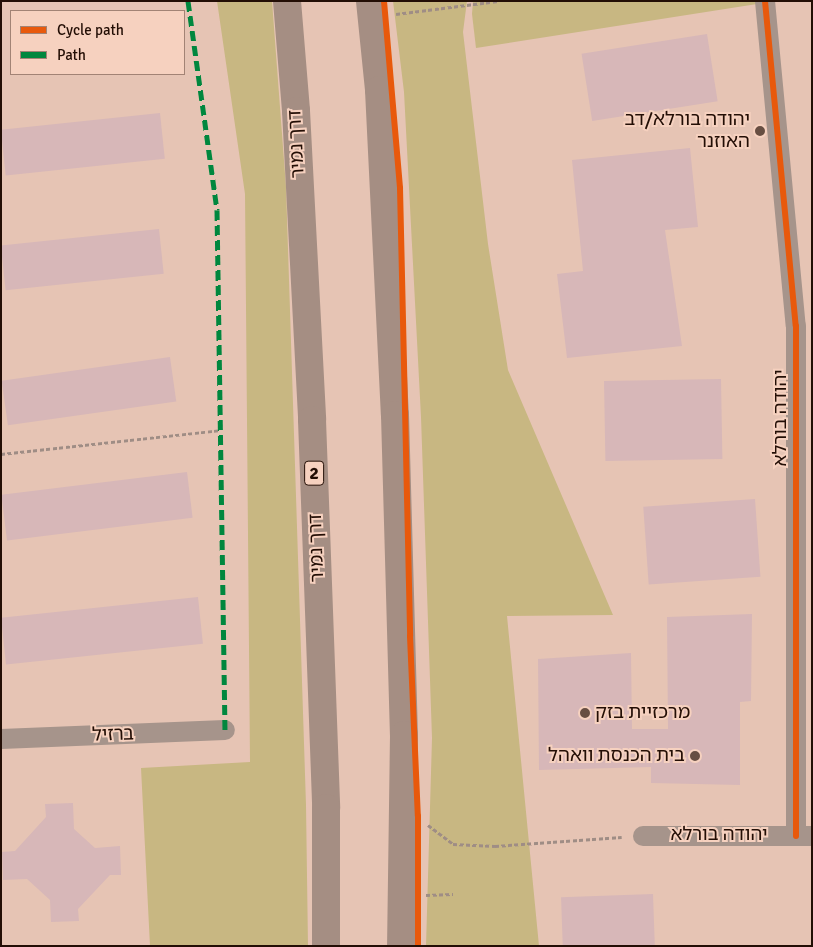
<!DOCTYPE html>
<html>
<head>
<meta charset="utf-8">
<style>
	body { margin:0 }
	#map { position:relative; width:813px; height:947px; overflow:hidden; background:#e6c4b4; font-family:Signika,"Noto Sans Hebrew",sans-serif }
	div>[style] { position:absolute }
	.green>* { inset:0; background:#c8b782 }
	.building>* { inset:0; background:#d7b7b8; transform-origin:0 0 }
	.path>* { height:3px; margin-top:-1.5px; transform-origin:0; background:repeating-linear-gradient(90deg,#9f8d85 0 4px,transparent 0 6.5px) }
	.minor>* { height:20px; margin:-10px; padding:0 10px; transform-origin:10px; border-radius:10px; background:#a6948b }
	.trunk>* { height:28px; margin:-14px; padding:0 14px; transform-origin:14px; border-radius:14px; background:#a58e83 }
	.quiet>* { height:5px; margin-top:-2.5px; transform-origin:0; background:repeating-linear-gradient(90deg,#00873e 0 10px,transparent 0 15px) }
	.cycleway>* { height:6px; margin:-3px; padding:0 3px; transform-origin:3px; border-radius:3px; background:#e8590c }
	.dots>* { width:14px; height:14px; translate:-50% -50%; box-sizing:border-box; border:2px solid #f6d1bf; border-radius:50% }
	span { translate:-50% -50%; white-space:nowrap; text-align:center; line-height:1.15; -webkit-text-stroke:4px #f6d1bf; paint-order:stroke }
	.shield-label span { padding:1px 4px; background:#f6d1bf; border:1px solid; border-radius:4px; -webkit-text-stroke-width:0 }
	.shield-label { font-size:18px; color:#230e05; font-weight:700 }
	.poi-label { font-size:19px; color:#230e05 }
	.right { translate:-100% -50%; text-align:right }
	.left { translate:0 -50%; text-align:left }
	.street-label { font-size:19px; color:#230e05 }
	.frame { position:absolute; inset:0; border:2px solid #230e05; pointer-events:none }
	.legend { position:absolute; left:10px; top:10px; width:175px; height:65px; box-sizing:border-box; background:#f6d1bf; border:1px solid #a28375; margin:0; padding:6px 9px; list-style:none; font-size:15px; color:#230e05 }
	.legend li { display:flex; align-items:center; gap:10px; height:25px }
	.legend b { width:25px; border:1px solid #a28375 }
</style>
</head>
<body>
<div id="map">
	<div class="green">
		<i style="clip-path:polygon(217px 1px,272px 1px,286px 187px,306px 805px,308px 946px,150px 946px,141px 768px,250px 762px,245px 194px)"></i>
		<i style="clip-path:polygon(393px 1px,467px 1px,463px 32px,488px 244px,508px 370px,613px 615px,507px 616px,539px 946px,426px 946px,432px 738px,421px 417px,404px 92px)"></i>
		<i style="clip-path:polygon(473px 1px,757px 1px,757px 4px,476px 48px,472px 14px)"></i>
	</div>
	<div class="building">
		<i style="left:707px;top:34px;width:68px;height:127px;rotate:81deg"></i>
		<i style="left:160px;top:113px;width:46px;height:160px;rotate:84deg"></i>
		<i style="clip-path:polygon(690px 148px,698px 227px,665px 230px,682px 346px,567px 358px,557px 274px,583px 271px,572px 160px)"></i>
		<i style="left:159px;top:229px;width:45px;height:159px;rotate:84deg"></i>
		<i style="left:170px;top:357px;width:45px;height:170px;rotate:82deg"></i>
		<i style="left:721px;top:379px;width:80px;height:117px;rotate:89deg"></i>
		<i style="left:187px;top:472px;width:46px;height:187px;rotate:83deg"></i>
		<i style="left:755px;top:499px;width:78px;height:112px;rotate:86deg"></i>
		<i style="left:198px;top:597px;width:47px;height:198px;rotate:84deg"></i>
		<i style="clip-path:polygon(752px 614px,751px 701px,740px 702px,740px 785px,651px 783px,651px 767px,539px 770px,538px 659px,631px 653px,632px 729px,668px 729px,667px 617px)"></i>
		<i style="clip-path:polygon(73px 803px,74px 829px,95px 848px,120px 846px,121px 875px,110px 875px,78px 909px,79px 921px,51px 922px,50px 900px,27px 879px,3px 880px,2px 852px,15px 851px,46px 817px,45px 804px)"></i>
		<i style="left:653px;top:894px;width:52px;height:92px;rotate:88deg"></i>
	</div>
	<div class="path">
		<i style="left:396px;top:14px;width:103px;rotate:-7.3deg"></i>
		<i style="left:1px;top:454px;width:221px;rotate:-6.2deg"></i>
		<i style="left:428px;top:825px;width:31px;rotate:37deg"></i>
		<i style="left:453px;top:844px;width:42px;rotate:2.7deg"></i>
		<i style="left:495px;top:846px;width:127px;rotate:-4.1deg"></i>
		<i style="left:426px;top:895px;width:27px;rotate:-2deg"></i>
	</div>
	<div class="minor">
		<i style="left:765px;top:1px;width:326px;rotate:84.6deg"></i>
		<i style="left:796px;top:326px;width:510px;rotate:90deg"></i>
		<i style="left:1px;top:739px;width:224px;rotate:-2.3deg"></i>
		<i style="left:643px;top:836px;width:169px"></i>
	</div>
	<div class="trunk">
		<i style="left:287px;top:1px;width:110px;rotate:85.3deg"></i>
		<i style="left:296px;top:111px;width:309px;rotate:87deg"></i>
		<i style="left:312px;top:420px;width:388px;rotate:87.9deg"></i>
		<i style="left:326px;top:808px;width:138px;rotate:90deg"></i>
		<i style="left:370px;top:1px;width:89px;rotate:84.2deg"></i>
		<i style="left:379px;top:90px;width:325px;rotate:87.2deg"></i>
		<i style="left:395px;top:415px;width:320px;rotate:88.4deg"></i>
		<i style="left:404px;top:735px;width:211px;rotate:90.8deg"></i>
	</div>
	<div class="quiet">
		<i style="left:188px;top:1px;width:211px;rotate:82.1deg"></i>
		<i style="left:217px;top:210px;width:520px;rotate:89.12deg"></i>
	</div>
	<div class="cycleway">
		<i style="left:384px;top:1px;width:188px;rotate:85.1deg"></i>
		<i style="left:400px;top:188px;width:448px;rotate:88.7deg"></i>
		<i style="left:410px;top:636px;width:180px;rotate:87.5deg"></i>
		<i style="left:418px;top:816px;width:130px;rotate:90deg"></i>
		<i style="left:765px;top:1px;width:326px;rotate:84.6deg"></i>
		<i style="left:796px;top:326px;width:510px;rotate:90deg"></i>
	</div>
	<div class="dots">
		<i style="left:760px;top:131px;background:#674e42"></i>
		<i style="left:585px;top:713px;background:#674e42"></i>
		<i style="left:695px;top:756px;background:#674e42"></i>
	</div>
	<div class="shield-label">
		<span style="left:314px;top:473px">2</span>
	</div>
	<div class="poi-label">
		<span class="right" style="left:750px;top:131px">יהודה בורלא/דב<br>האוזנר</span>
		<span class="left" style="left:595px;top:713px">מרכזיית בזק</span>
		<span class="right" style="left:685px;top:756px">בית הכנסת וואהל</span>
	</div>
	<div class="street-label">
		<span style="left:297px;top:144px;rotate:-93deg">דרך נמיר</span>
		<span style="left:781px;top:418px;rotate:-90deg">יהודה בורלא</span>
		<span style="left:317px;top:548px;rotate:-92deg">דרך נמיר</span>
		<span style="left:113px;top:735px;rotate:-2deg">ברזיל</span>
		<span style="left:719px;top:835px">יהודה בורלא</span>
	</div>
	<div class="frame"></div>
	<ul class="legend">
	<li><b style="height:6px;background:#e8590c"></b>Cycle path</li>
	<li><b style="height:6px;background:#00873e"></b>Path</li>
	</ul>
</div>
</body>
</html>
